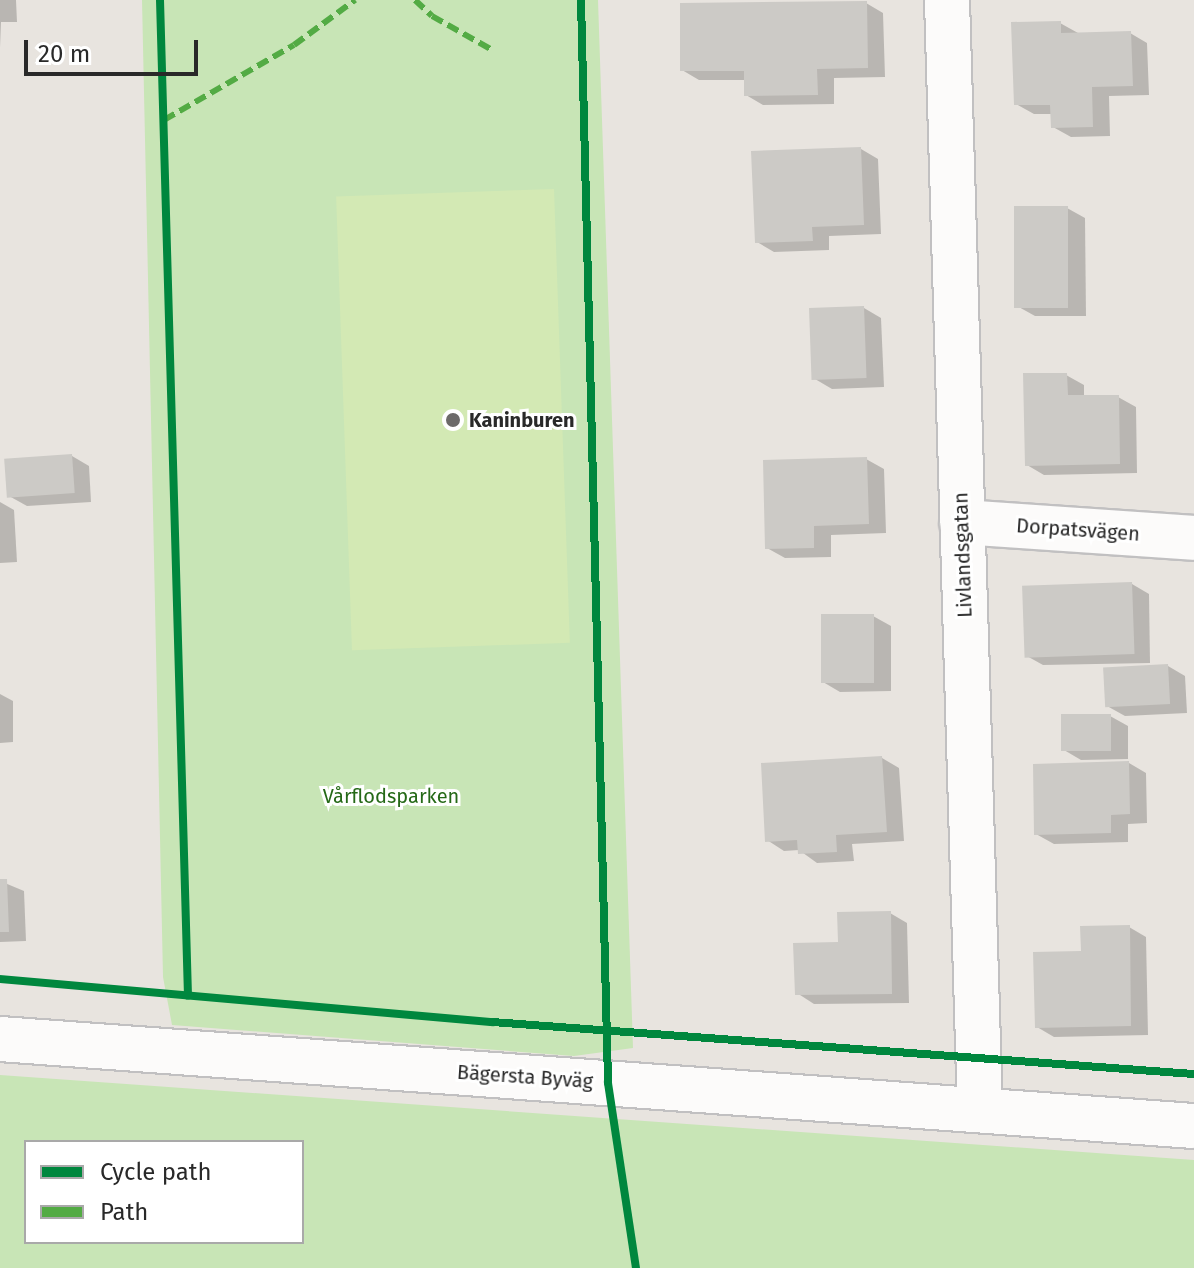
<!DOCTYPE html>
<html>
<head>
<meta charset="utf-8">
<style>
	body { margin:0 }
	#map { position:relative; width:1194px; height:1268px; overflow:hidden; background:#e8e4df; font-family:"Fira Sans",sans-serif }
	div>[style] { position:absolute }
	.green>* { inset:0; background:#c8e5b6 }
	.pitch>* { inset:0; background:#d3e9b4; transform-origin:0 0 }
	.shadow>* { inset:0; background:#0003 }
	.building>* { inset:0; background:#cccac6; transform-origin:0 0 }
	.roads { filter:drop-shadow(2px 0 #c1c0c1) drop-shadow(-2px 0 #c1c0c1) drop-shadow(0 2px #c1c0c1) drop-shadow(0 -2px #c1c0c1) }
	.minor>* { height:44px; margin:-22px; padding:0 22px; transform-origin:22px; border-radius:22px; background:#fcfbfa }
	.quiet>* { height:6px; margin-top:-3px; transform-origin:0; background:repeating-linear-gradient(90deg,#53ab44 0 12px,transparent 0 18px) }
	.cycleway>* { height:8px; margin:-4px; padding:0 4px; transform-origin:4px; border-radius:4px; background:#00873e }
	.dots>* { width:22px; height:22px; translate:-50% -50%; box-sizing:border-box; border:4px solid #fff; border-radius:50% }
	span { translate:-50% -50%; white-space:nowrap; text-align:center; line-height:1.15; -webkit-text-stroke:6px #fff; paint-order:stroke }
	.poi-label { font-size:20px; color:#292929; font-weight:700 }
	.left { translate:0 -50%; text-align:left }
	.street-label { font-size:20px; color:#292929 }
	.park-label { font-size:20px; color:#256917 }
	.legend { position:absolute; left:24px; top:1140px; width:280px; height:104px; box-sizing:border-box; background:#fff; border:2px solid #a9a9a9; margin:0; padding:10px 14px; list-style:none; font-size:24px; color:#292929 }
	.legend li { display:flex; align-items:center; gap:16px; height:40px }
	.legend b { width:40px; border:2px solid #a9a9a9 }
	.scale { position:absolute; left:24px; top:40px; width:174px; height:36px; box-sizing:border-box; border:4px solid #292929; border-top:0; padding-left:10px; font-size:24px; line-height:28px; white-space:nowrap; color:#292929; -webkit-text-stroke:6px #fff; paint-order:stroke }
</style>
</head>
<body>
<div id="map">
	<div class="green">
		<i style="clip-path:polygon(142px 0,598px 0,633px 1048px,574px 1056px,172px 1025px,163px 977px)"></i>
		<i style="clip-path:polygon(evenodd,0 1075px,1194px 1160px,1194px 1268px,0 1268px,0 1075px,26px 1142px,302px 1142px,302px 1242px,26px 1242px,26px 1142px)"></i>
	</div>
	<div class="pitch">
		<i style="left:554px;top:189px;width:454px;height:218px;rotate:88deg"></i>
	</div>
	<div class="shadow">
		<i style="clip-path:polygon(0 0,16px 0,17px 22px,1px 22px,0 48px)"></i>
		<i style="clip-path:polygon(866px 3px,883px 13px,885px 77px,834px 78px,834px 104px,763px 105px,746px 95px,746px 80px,699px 80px,682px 70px)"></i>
		<i style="clip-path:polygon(1060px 23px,1078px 33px,1130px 33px,1147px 43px,1149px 95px,1109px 96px,1110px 136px,1071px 137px,1053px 127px,1053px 114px,1034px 114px,1016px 104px)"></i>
		<i style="clip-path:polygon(861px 149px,878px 159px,881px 234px,829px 236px,829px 250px,774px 252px,757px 242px)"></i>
		<i style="clip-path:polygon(1067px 208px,1085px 218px,1086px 316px,1035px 316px,1017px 306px)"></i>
		<i style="clip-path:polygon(864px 308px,881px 318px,884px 387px,832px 389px,815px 379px)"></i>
		<i style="clip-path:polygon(1066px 375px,1084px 385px,1084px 397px,1118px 397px,1136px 407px,1137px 473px,1044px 475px,1027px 465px)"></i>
		<i style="clip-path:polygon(72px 456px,89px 466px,91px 502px,27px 506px,9px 496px)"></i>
		<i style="clip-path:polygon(866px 459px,884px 469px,886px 533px,831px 535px,831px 557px,785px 558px,767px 548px)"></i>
		<i style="clip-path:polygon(0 502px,14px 510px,17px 562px,0 563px)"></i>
		<i style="clip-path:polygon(1132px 584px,1149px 594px,1150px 663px,1043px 665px,1025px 655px)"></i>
		<i style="clip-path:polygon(873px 616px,891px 626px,891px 691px,840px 692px,823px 682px)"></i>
		<i style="clip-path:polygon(1168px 666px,1185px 676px,1187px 713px,1125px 716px,1107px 706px)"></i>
		<i style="clip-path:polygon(0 694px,13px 701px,13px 742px,0 743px)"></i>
		<i style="clip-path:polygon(1110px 716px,1128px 726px,1128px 759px,1081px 760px,1064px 750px)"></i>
		<i style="clip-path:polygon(882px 758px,899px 768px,904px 841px,852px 844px,854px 861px,817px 863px,799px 850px,784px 851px,767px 840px)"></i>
		<i style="clip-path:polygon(1129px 763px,1146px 773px,1147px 823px,1128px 824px,1128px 842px,1054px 844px,1036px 834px)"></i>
		<i style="clip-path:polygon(0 881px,24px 891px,26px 941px,0 942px)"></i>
		<i style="clip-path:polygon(890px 913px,907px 923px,909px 1003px,814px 1004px,797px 993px,840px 944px)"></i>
		<i style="clip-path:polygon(1129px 927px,1146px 937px,1148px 1035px,1054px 1037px,1037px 1027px,1083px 953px)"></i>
	</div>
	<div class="building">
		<i style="clip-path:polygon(867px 1px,868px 68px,817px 69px,818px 95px,744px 96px,744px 71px,680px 71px,680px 3px)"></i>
		<i style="clip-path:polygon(1061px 21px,1061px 33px,1131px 31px,1133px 86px,1092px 87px,1093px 127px,1051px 128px,1050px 105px,1014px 105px,1011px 22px)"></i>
		<i style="clip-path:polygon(861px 147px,864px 225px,812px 227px,813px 241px,755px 243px,751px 151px)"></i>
		<i style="left:1014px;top:206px;width:54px;height:102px"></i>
		<i style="left:864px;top:306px;width:72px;height:55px;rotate:88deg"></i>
		<i style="clip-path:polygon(1023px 373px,1067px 373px,1068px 395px,1119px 395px,1120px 464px,1025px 466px)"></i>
		<i style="left:72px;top:454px;width:39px;height:68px;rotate:86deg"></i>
		<i style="clip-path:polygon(867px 457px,869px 524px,814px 526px,814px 548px,765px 549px,763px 460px)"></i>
		<i style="left:1132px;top:582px;width:72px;height:110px;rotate:88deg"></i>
		<i style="left:821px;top:614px;width:53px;height:69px"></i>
		<i style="left:1168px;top:664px;width:40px;height:65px;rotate:87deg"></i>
		<i style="left:1111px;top:714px;width:37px;height:50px;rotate:90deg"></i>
		<i style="clip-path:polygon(882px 756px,887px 832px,836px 835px,837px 852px,798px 854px,797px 840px,765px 842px,761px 763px)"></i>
		<i style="clip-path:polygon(1129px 761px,1130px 814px,1111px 815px,1111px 833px,1034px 835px,1033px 764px)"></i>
		<i style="clip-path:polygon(0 879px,7px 879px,9px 932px,0 932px)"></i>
		<i style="clip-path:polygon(891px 911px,892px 994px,795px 995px,793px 943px,838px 942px,837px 912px)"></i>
		<i style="clip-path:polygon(1130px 925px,1131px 1026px,1035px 1028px,1033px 952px,1081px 951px,1080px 926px)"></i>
	</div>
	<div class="roads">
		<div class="minor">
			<i style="left:947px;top:0;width:1110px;rotate:88.3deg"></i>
			<i style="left:962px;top:522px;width:233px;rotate:3.9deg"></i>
			<i style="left:0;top:1039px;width:1197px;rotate:4.17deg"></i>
		</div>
	</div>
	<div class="quiet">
		<i style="left:415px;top:0;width:23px;rotate:43deg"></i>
		<i style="left:432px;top:16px;width:69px;rotate:29.5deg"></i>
		<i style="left:164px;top:120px;width:150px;rotate:-30deg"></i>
		<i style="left:294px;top:45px;width:76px;rotate:-36.4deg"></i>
	</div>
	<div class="cycleway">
		<i style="left:160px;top:0;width:996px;rotate:88.39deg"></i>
		<i style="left:581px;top:0;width:1083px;rotate:88.57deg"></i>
		<i style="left:608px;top:1083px;width:187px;rotate:81.4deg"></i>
		<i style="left:0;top:979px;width:494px;rotate:5deg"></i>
		<i style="left:492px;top:1022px;width:704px;rotate:4.24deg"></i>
	</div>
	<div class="dots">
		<i style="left:453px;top:420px;background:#6c6a69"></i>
	</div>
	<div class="poi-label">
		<span class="left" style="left:469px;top:420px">Kaninburen</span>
	</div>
	<div class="street-label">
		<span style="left:1078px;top:530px;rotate:4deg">Dorpatsvägen</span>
		<span style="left:963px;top:555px;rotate:-92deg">Livlandsgatan</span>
		<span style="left:525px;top:1077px;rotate:4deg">Bägersta Byväg</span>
	</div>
	<div class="park-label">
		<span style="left:391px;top:796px">Vårflodsparken</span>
	</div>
	<ul class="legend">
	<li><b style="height:10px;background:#00873e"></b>Cycle path</li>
	<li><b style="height:10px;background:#53ab44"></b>Path</li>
	</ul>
	<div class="scale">20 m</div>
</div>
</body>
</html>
